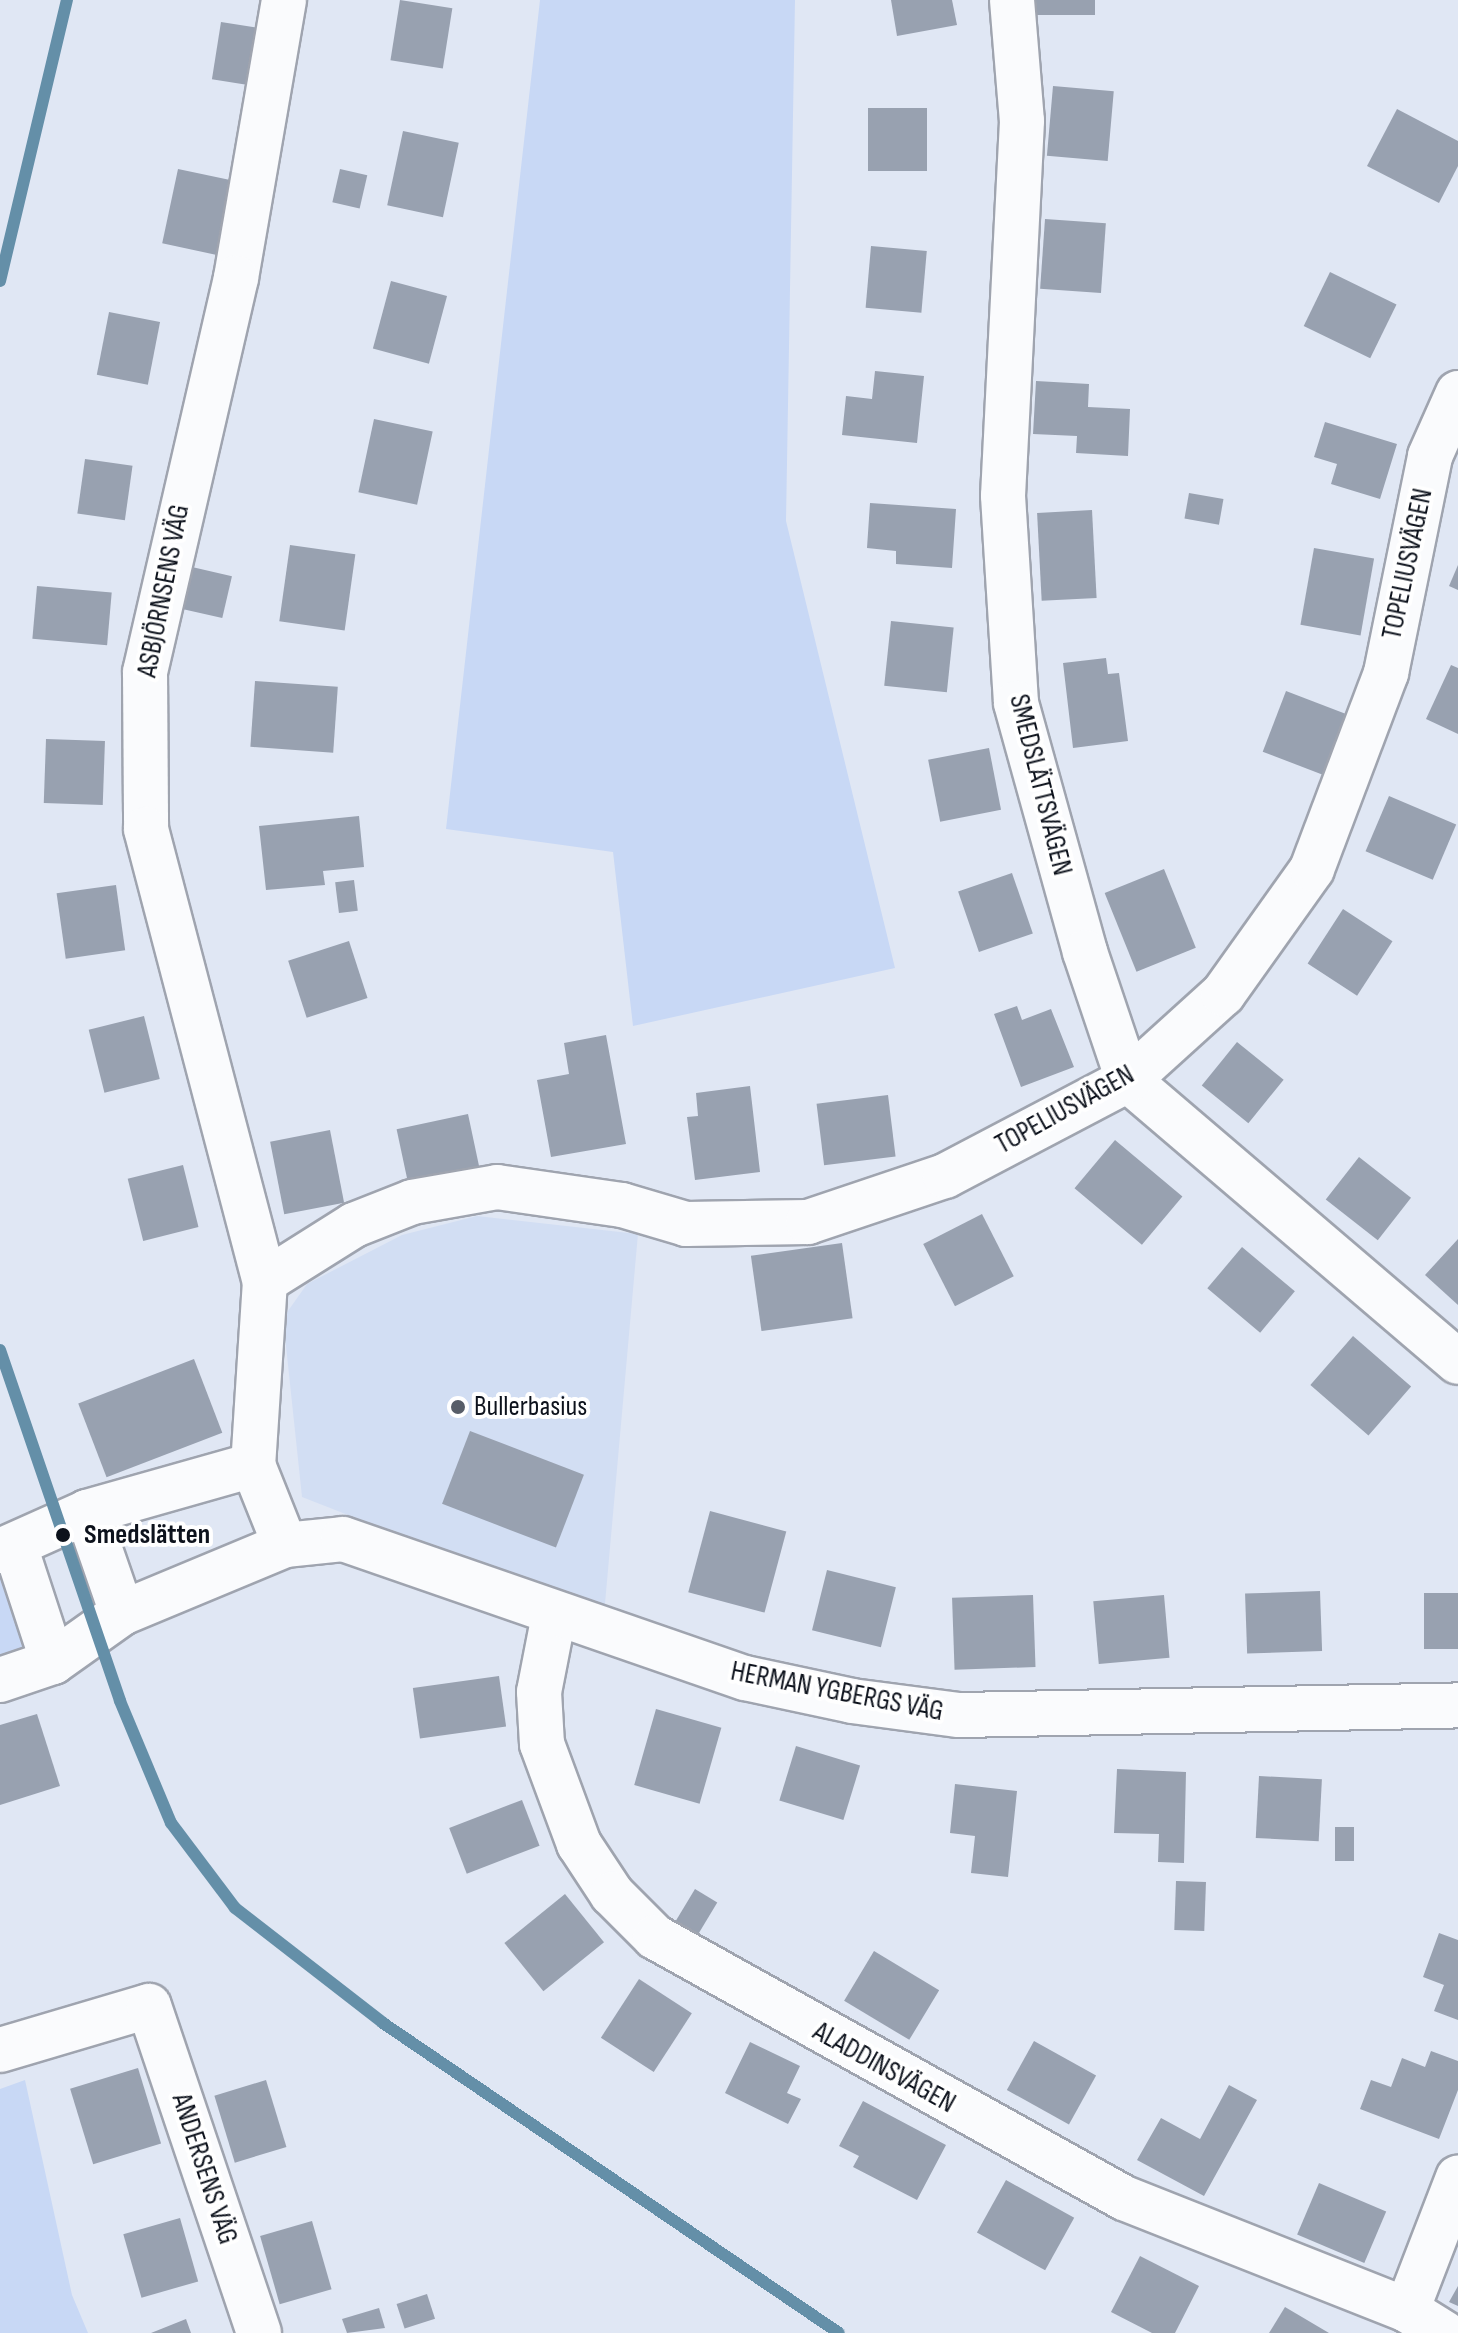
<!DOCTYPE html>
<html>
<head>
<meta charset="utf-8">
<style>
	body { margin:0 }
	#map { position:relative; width:1458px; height:2333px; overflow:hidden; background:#e0e7f4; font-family:"Sofia Sans Condensed",sans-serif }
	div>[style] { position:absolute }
	.built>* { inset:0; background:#d2def3 }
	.green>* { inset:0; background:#c8d8f5 }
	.building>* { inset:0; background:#98a1b0; transform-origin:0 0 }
	.roads { filter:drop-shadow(2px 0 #9fa4af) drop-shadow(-2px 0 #9fa4af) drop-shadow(0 2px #9fa4af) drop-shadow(0 -2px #9fa4af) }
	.street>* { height:44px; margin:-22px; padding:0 22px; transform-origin:22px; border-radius:22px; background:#fafbfd }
	.tram-1>* { height:12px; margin:-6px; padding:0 6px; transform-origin:6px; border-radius:6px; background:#648fa8 }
	.dots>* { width:22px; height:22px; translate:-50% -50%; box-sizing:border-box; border:4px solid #fff; border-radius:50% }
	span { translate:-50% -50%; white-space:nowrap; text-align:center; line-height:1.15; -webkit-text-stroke:8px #fff; paint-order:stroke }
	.street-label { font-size:28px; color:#0d121c }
	.poi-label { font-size:28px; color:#0d121c }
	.left { translate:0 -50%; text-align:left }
	.stop-label { font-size:28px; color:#0d121c; font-weight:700 }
</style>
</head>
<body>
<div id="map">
	<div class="built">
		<i style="clip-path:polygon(477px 1216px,638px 1234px,604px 1615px,302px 1497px,283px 1318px,307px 1284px,402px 1235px)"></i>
	</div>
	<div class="green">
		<i style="clip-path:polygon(540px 0,795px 0,786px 521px,895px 968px,633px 1026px,613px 852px,446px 829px)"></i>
		<i style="clip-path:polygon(0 1569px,32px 1655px,0 1665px)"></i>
		<i style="clip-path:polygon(25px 2080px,72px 2295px,88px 2333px,0 2333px,0 2089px)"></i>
	</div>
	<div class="building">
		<i style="left:400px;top:0;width:53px;height:61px;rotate:9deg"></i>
		<i style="clip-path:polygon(891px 0,952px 0,957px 25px,897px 36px)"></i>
		<i style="left:1032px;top:0;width:63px;height:15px"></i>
		<i style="left:221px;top:22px;width:46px;height:58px;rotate:9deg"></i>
		<i style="left:1053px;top:86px;width:61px;height:70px;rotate:5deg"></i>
		<i style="left:868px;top:108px;width:59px;height:63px"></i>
		<i style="clip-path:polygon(1397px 109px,1458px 141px,1458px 166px,1439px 203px,1367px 166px)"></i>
		<i style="left:403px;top:131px;width:57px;height:76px;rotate:12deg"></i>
		<i style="left:178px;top:169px;width:57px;height:76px;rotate:12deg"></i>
		<i style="left:340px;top:169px;width:28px;height:34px;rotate:13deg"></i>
		<i style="left:1045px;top:219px;width:61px;height:70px;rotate:4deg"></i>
		<i style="left:871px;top:246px;width:56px;height:62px;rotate:5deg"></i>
		<i style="left:1330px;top:272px;width:74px;height:60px;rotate:26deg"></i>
		<i style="left:391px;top:281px;width:58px;height:70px;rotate:15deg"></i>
		<i style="left:109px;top:312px;width:52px;height:64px;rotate:11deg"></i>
		<i style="clip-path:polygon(875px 371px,924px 376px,917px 443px,842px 435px,846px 396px,872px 399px)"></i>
		<i style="clip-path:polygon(1036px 381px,1089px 384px,1088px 407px,1130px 409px,1128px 456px,1076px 453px,1077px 436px,1033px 434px)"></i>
		<i style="left:374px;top:419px;width:60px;height:75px;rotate:12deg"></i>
		<i style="clip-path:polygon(1325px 422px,1397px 444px,1380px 499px,1331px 484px,1337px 464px,1314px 457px)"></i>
		<i style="left:85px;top:459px;width:48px;height:55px;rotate:8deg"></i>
		<i style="left:1189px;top:493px;width:35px;height:26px;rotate:10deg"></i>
		<i style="clip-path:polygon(870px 503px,956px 509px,952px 568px,896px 564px,896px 551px,867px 548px)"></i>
		<i style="left:1092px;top:510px;width:88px;height:55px;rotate:87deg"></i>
		<i style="left:290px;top:545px;width:66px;height:77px;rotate:8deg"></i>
		<i style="left:1314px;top:548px;width:61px;height:78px;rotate:10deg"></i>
		<i style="clip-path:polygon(1458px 565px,1458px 590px,1449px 586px)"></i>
		<i style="left:192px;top:567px;width:41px;height:43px;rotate:13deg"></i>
		<i style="left:37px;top:586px;width:75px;height:53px;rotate:5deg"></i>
		<i style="left:891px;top:621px;width:63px;height:65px;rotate:6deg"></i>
		<i style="clip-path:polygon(1106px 658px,1108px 674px,1119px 673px,1128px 741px,1073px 748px,1063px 663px)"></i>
		<i style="clip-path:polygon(1451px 665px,1458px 668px,1458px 734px,1426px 719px)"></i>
		<i style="left:255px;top:681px;width:83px;height:66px;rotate:4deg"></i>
		<i style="left:1286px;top:691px;width:65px;height:65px;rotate:21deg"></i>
		<i style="left:46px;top:739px;width:59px;height:64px;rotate:2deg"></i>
		<i style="left:989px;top:748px;width:63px;height:62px;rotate:79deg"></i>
		<i style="left:1389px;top:796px;width:73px;height:60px;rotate:23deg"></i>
		<i style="clip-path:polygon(359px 816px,364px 867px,323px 871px,325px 885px,266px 890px,259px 826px)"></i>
		<i style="left:1164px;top:869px;width:85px;height:64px;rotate:68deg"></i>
		<i style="left:1012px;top:873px;width:64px;height:57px;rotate:71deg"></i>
		<i style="left:354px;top:880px;width:31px;height:19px;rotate:83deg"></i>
		<i style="left:116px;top:885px;width:66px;height:60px;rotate:82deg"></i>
		<i style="left:1343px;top:909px;width:59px;height:65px;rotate:33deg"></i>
		<i style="left:349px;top:941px;width:60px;height:64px;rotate:72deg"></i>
		<i style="clip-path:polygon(1017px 1006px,1022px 1020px,1051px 1009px,1074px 1067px,1021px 1087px,994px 1014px)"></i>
		<i style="left:144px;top:1016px;width:65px;height:57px;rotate:76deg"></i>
		<i style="clip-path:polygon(606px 1035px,626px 1144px,551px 1157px,537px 1080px,569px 1074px,564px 1043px)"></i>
		<i style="left:1237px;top:1042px;width:60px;height:56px;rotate:39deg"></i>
		<i style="clip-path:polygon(750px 1086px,760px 1172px,695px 1180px,687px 1117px,698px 1116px,696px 1093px)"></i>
		<i style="left:888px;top:1095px;width:62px;height:72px;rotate:83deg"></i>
		<i style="left:468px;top:1114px;width:62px;height:73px;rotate:78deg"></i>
		<i style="left:330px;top:1130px;width:74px;height:61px;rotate:79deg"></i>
		<i style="left:1115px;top:1140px;width:88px;height:63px;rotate:40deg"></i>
		<i style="left:1359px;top:1157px;width:66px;height:54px;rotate:38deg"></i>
		<i style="left:183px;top:1165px;width:64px;height:57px;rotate:76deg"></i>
		<i style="left:982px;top:1214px;width:70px;height:66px;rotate:63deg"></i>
		<i style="clip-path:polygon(1458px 1239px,1458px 1305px,1425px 1275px)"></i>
		<i style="left:842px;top:1243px;width:76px;height:92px;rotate:82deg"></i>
		<i style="left:1242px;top:1247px;width:69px;height:54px;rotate:40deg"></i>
		<i style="left:1353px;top:1336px;width:77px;height:65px;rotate:41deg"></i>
		<i style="left:194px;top:1359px;width:79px;height:124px;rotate:69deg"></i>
		<i style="left:470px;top:1431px;width:122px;height:78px;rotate:21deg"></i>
		<i style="left:710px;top:1511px;width:79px;height:84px;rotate:15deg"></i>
		<i style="left:827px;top:1570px;width:71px;height:62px;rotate:14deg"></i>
		<i style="left:1320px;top:1591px;width:60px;height:75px;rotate:88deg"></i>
		<i style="left:1458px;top:1593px;width:56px;height:34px;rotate:90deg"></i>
		<i style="left:1033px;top:1595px;width:72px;height:81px;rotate:88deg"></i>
		<i style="left:1164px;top:1595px;width:63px;height:71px;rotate:85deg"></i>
		<i style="left:499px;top:1676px;width:51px;height:87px;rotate:82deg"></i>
		<i style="left:656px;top:1709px;width:68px;height:79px;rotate:16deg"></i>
		<i style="clip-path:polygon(37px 1714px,60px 1786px,0 1805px,0 1725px)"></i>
		<i style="left:796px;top:1746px;width:67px;height:57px;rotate:17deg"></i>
		<i style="clip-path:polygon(1117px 1769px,1186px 1772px,1184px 1863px,1158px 1862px,1159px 1834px,1114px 1833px)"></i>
		<i style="left:1259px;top:1776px;width:63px;height:62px;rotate:3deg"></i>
		<i style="clip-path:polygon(955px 1784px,1017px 1791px,1008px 1877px,971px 1873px,975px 1836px,950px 1833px)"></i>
		<i style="left:522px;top:1800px;width:49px;height:78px;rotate:69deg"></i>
		<i style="left:1335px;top:1827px;width:19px;height:34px"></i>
		<i style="left:1176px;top:1881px;width:30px;height:49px;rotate:2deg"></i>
		<i style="left:695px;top:1889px;width:26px;height:43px;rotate:31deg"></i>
		<i style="left:565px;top:1894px;width:62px;height:78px;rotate:51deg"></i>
		<i style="clip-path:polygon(1439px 1933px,1458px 1940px,1458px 2020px,1434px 2011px,1444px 1985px,1423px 1977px)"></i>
		<i style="left:874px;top:1951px;width:76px;height:58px;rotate:31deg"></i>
		<i style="left:639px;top:1979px;width:63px;height:70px;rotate:33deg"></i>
		<i style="left:1034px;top:2041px;width:71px;height:56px;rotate:29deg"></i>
		<i style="clip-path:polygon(750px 2042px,800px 2066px,787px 2093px,801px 2099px,788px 2124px,725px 2093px)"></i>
		<i style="clip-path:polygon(1431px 2051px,1458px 2061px,1458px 2090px,1439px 2139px,1360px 2109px,1371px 2080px,1391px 2087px,1402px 2058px,1425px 2067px)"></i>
		<i style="left:138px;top:2068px;width:79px;height:71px;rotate:73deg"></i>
		<i style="left:266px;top:2080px;width:70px;height:54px;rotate:73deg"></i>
		<i style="clip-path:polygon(1229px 2085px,1257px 2100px,1204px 2196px,1137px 2160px,1161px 2118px,1200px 2139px)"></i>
		<i style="clip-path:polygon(863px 2101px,946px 2145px,917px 2200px,853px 2167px,859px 2156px,839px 2146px)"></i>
		<i style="left:1006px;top:2180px;width:78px;height:60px;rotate:29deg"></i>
		<i style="left:1319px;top:2183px;width:73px;height:56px;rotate:23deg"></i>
		<i style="left:180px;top:2218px;width:66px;height:59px;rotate:74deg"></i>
		<i style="left:312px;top:2221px;width:71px;height:54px;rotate:74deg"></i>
		<i style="clip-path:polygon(1140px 2256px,1199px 2286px,1175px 2333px,1152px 2333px,1111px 2312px)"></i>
		<i style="clip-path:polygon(1458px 2286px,1458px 2306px,1449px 2302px)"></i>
		<i style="left:427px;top:2294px;width:26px;height:32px;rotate:72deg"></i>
		<i style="clip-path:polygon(1285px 2307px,1329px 2333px,1269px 2333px)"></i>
		<i style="clip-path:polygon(379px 2308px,385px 2328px,347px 2333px,342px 2319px)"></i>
		<i style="clip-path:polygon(186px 2319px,191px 2333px,151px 2333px)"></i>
	</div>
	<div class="roads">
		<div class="street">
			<i style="left:284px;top:0;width:282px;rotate:99.8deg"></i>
			<i style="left:236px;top:278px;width:404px;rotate:103deg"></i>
			<i style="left:145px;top:672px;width:157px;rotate:89.6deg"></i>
			<i style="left:146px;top:829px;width:467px;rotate:75.3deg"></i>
			<i style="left:265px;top:1281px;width:184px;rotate:93.7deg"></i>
			<i style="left:253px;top:1465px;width:86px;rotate:68.2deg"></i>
			<i style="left:1012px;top:0;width:121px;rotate:85.3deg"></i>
			<i style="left:1022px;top:121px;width:375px;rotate:92.9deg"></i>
			<i style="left:1003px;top:496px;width:207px;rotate:86.4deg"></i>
			<i style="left:1016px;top:703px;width:258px;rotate:74.5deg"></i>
			<i style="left:1085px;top:952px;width:135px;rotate:71.4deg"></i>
			<i style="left:1128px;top:1080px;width:434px;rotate:40.5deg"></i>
			<i style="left:265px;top:1281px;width:105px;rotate:-32.2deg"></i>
			<i style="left:354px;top:1225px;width:62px;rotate:-21.6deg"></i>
			<i style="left:412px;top:1202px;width:86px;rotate:-10deg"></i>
			<i style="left:497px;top:1187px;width:126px;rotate:8.2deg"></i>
			<i style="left:622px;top:1205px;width:67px;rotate:16.5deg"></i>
			<i style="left:686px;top:1224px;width:122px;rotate:-0.9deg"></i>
			<i style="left:808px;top:1222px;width:145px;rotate:-18.6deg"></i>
			<i style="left:945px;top:1176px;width:207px;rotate:-27.7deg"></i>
			<i style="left:1128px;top:1080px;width:128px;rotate:-42.2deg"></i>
			<i style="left:1223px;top:994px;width:153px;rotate:-54.5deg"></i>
			<i style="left:1312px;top:869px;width:210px;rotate:-69.3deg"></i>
			<i style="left:1386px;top:673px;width:221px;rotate:-78.5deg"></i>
			<i style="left:1430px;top:456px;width:69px;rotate:-66deg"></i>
			<i style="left:87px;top:1512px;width:107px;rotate:70.9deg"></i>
			<i style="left:15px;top:1546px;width:122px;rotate:71.9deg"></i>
			<i style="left:0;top:1551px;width:95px;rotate:-24.1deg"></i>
			<i style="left:87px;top:1512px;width:173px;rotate:-15.8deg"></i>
			<i style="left:554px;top:1615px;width:78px;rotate:101deg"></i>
			<i style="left:539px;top:1692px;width:52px;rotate:86.7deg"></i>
			<i style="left:542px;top:1744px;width:107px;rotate:69.7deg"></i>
			<i style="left:579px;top:1844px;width:60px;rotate:56.6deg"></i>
			<i style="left:612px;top:1894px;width:61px;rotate:45deg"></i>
			<i style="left:655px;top:1937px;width:537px;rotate:29.1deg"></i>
			<i style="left:1124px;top:2198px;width:304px;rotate:21.6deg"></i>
			<i style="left:1407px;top:2310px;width:44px;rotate:31.9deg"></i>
			<i style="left:0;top:1680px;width:56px;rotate:-18.8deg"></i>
			<i style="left:53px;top:1662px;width:85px;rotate:-35.4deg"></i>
			<i style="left:122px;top:1613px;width:177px;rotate:-22.6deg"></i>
			<i style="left:285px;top:1545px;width:58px;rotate:-5.9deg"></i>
			<i style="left:343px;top:1539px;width:425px;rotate:19.1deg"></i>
			<i style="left:745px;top:1678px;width:109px;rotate:12.1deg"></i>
			<i style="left:852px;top:1701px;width:108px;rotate:7.5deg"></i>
			<i style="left:959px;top:1715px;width:499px;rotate:-1.1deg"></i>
			<i style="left:0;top:2050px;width:155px;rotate:-16.5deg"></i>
			<i style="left:149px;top:2006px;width:345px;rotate:71.4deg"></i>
			<i style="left:1407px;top:2310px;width:142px;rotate:-68.9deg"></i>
		</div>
	</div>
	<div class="tram-1">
		<i style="left:0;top:281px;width:289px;rotate:-76.6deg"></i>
		<i style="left:0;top:1350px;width:371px;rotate:71.1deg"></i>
		<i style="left:120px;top:1701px;width:132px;rotate:67.3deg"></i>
		<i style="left:171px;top:1823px;width:106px;rotate:53deg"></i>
		<i style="left:235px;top:1908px;width:187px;rotate:37.8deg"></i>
		<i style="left:383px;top:2023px;width:551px;rotate:34.21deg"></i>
	</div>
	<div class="dots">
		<i style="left:458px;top:1407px;background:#575d68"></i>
		<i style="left:63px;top:1535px;background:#0d121c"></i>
	</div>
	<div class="street-label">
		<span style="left:1408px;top:564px;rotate:-78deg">TOPELIUSVÄGEN</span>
		<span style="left:164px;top:591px;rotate:-79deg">ASBJÖRNSENS VÄG</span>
		<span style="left:1040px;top:785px;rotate:76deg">SMEDSLÄTTSVÄGEN</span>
		<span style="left:1065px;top:1110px;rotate:-29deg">TOPELIUSVÄGEN</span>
		<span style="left:837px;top:1692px;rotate:11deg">HERMAN YGBERGS VÄG</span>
		<span style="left:884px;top:2068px;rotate:29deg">ALADDINSVÄGEN</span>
		<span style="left:204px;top:2169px;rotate:72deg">ANDERSENS VÄG</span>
	</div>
	<div class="poi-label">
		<span class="left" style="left:474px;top:1407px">Bullerbasius</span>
	</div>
	<div class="stop-label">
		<span class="left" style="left:84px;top:1535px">Smedslätten</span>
	</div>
</div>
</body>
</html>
